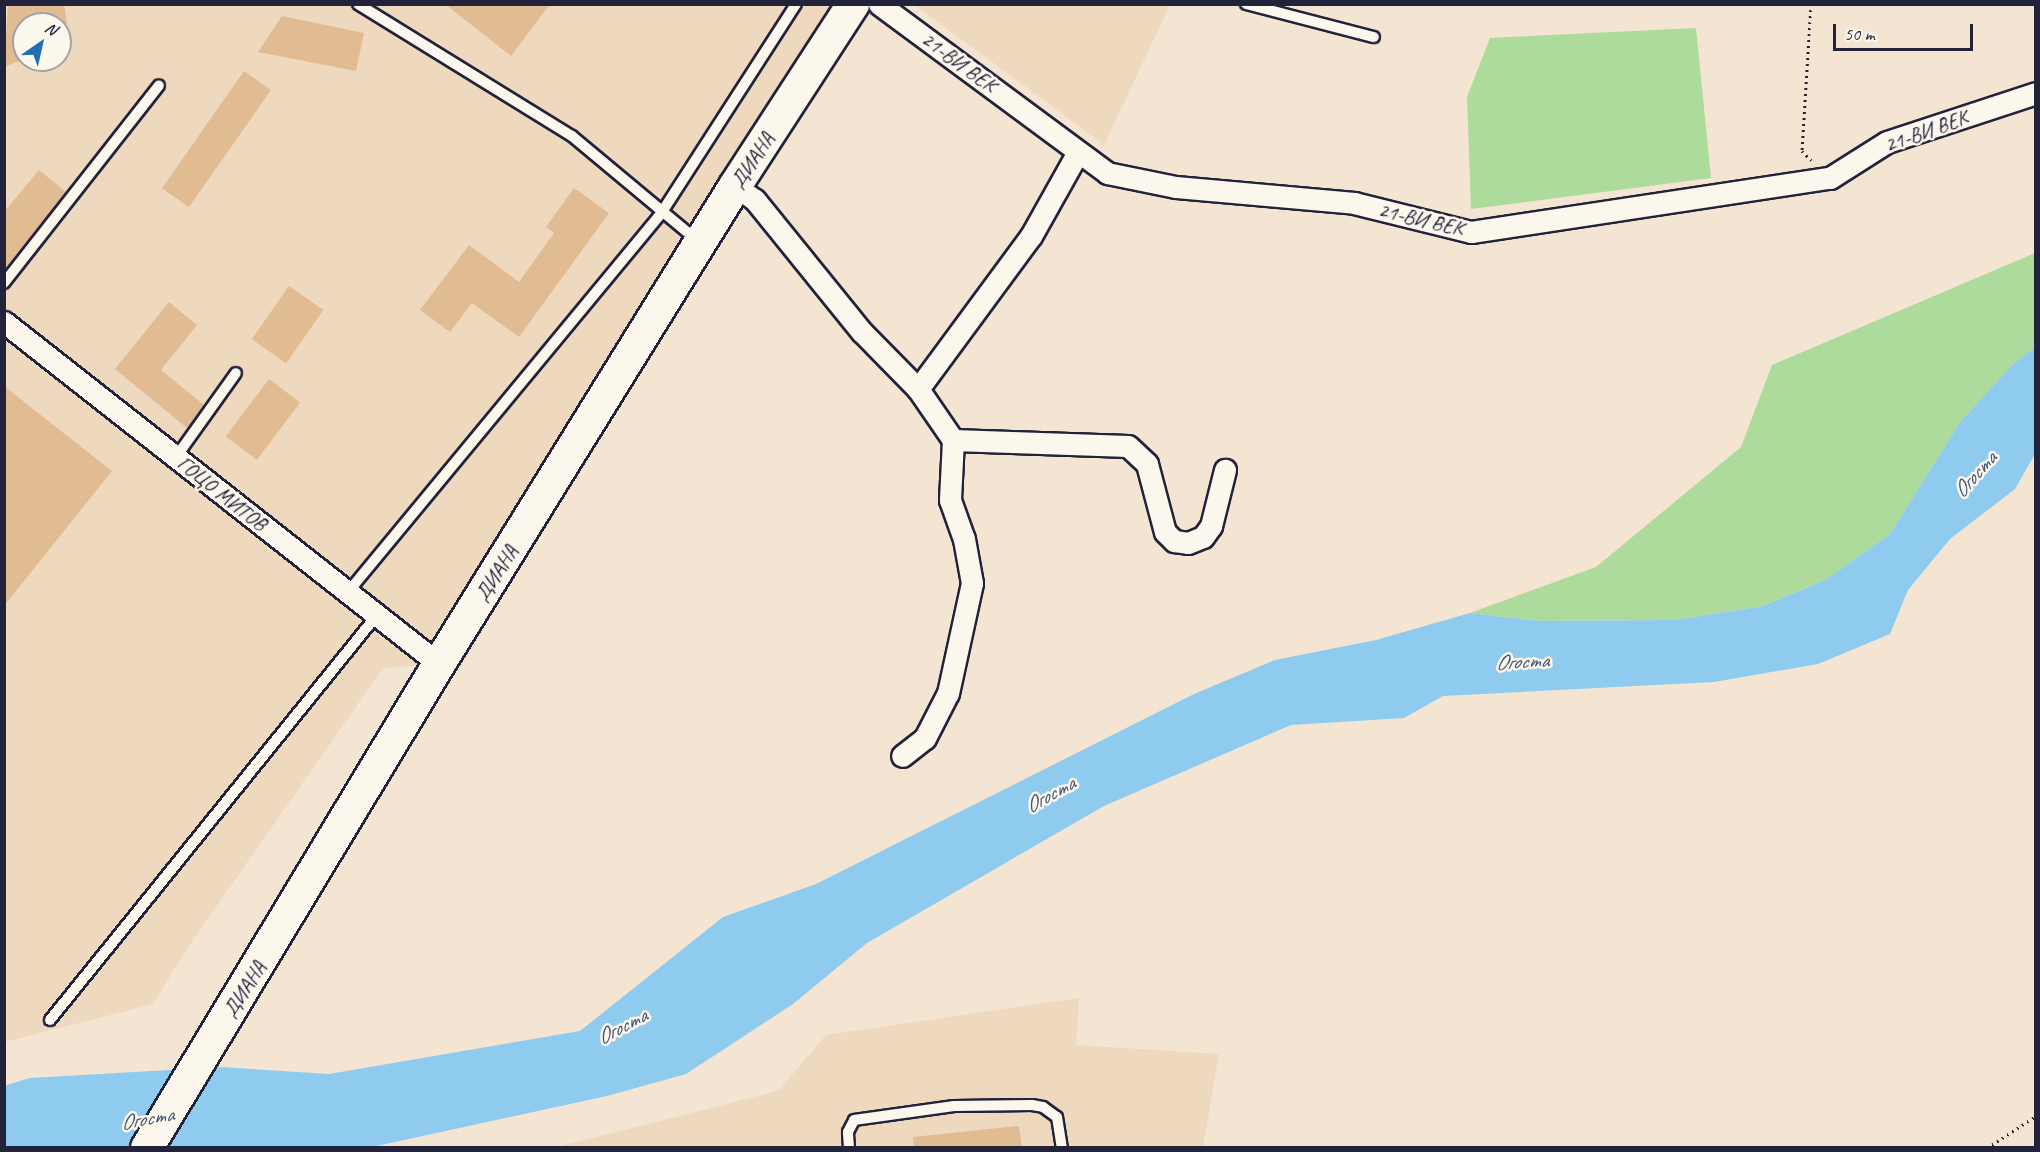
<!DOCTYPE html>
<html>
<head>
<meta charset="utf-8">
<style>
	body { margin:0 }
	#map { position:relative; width:2040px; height:1152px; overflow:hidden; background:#f3e5d1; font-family:Caveat,sans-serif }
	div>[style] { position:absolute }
	.built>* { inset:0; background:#eed9be }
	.green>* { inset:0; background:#acdb9b }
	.water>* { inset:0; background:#8fcbef }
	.building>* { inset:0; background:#e1bc92; transform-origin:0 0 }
	.path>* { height:3px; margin-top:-1.5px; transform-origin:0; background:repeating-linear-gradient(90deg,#22223b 0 1.5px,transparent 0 6px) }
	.roads { filter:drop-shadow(2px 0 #22223b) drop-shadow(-2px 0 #22223b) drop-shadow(0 2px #22223b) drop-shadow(0 -2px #22223b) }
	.service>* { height:10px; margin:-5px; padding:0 5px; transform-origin:5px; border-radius:5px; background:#fbf7ec }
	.minor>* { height:21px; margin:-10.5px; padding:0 10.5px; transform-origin:10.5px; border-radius:10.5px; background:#fbf7ec }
	.secondary>* { height:32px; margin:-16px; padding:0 16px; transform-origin:16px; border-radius:16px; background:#fbf7ec }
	span { translate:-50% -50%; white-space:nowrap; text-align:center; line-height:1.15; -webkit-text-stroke:5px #fbf7ec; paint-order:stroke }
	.street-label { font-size:21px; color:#22223b }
	.water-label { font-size:22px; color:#435571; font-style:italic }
	.frame { position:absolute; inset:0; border:6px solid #22223b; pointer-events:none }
	.north { position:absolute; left:12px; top:12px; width:60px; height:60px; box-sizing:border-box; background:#fbf7ec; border:2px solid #a4a2a5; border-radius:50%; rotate:34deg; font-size:16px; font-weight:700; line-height:24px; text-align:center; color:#22223b }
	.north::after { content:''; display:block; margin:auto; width:21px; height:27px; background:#1f6fb2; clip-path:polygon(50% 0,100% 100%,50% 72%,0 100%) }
	.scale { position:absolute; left:1833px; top:24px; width:140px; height:27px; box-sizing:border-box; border:3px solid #22223b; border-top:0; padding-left:8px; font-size:18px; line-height:21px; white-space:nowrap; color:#22223b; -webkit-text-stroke:4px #fbf7ec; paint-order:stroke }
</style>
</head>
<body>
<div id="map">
	<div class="built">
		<i style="clip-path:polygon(evenodd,5px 5px,853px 5px,439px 664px,383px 668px,186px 950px,153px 1004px,5px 1042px,5px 5px,24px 24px,60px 24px,60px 60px,24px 60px,24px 24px)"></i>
		<i style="clip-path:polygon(915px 5px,1170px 5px,1104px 145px)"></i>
		<i style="clip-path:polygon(1079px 998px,1076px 1045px,1219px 1054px,1203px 1147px,552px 1148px,778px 1091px,826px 1035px)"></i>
	</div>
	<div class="green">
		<i style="clip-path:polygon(1696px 28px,1711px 178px,1471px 209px,1467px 97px,1490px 38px)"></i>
		<i style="clip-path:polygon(2035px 253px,2035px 347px,2012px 365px,1960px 422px,1890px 534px,1827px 579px,1763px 606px,1675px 620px,1540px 621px,1470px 613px,1596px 567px,1741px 447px,1772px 365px)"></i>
	</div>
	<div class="water">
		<i style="clip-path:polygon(2035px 347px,2035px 454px,2015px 489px,1950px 539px,1908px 590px,1890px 634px,1818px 664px,1714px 682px,1443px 696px,1404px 718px,1291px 725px,1104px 806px,867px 943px,793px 1004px,686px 1074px,607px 1096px,372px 1147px,5px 1148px,4px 1086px,30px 1078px,221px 1067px,329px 1074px,580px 1031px,723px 917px,816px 884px,1194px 694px,1275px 660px,1376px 640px,1470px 613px,1540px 621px,1675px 620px,1763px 606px,1827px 579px,1890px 534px,1960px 422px,2012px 365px)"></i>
	</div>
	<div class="building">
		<i style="clip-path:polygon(8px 4px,64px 4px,67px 24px,24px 24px,24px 59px,4px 67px)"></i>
		<i style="clip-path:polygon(445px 4px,550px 4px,511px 56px)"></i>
		<i style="clip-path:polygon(282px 16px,364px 33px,356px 71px,258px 52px)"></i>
		<i style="left:244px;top:71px;width:33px;height:143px;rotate:35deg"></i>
		<i style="clip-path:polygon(39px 170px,66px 192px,4px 270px,4px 212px)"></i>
		<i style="clip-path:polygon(574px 188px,609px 213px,519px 337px,472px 303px,450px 332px,420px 310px,469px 245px,519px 282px,554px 233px,546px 227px)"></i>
		<i style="left:289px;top:286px;width:42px;height:65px;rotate:35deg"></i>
		<i style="clip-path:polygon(169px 302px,197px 325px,161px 370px,204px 405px,187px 428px,115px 369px)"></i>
		<i style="left:269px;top:379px;width:39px;height:72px;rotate:37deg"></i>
		<i style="clip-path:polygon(4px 386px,112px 471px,4px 606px)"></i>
		<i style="clip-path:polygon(1019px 1126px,1022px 1148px,914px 1148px,913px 1137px)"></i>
	</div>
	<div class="path">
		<i style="left:1811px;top:4px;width:147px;rotate:93.5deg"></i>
		<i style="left:1802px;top:151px;width:13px;rotate:45deg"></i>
		<i style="left:1987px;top:1148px;width:59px;rotate:-33.1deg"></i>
	</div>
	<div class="roads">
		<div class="service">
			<i style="left:358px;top:4px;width:251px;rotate:31.7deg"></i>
			<i style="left:572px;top:136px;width:163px;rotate:39.8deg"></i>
			<i style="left:1246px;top:4px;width:132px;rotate:14.5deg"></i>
			<i style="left:4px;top:283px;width:251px;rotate:-51.9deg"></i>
			<i style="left:176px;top:457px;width:103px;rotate:-54.5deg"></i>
			<i style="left:348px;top:592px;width:493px;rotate:-50.4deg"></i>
			<i style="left:662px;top:212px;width:247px;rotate:-57.2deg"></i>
			<i style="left:50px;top:1020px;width:521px;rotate:-51.08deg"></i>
			<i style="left:849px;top:1148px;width:16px;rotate:-94deg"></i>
			<i style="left:848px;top:1132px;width:13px;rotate:-63deg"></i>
			<i style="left:854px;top:1120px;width:101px;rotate:-8deg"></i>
			<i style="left:954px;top:1106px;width:78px;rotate:-0.7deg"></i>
			<i style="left:1032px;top:1105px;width:11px;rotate:10deg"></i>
			<i style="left:1043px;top:1107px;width:17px;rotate:36deg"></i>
			<i style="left:1057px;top:1117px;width:31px;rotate:81deg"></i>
		</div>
		<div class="minor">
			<i style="left:879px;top:4px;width:284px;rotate:36.5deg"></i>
			<i style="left:1107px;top:173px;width:70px;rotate:11.5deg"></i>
			<i style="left:1176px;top:187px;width:179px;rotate:5.1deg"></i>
			<i style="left:1354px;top:203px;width:121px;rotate:13.9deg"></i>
			<i style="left:1471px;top:232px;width:363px;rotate:-8.6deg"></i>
			<i style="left:1830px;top:178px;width:67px;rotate:-32.3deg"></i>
			<i style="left:1887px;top:142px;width:157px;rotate:-18.2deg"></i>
			<i style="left:735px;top:186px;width:24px;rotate:35deg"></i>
			<i style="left:755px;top:200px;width:170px;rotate:51deg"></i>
			<i style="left:862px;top:332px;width:80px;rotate:45.5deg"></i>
			<i style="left:918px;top:389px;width:62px;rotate:55.5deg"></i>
			<i style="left:953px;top:440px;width:60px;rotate:92.9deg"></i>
			<i style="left:950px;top:500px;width:41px;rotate:70.3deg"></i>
			<i style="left:964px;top:539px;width:45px;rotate:79.7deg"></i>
			<i style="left:972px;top:583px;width:113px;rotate:102.3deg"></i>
			<i style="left:948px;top:693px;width:51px;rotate:117.1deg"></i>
			<i style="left:925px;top:738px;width:29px;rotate:142deg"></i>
			<i style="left:4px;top:322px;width:553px;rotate:38.17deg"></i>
			<i style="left:918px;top:389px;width:190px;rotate:-53.6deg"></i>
			<i style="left:1031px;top:236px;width:96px;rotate:-60.8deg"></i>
			<i style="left:953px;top:440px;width:175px;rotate:2deg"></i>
			<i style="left:1128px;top:446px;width:26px;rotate:43deg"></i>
			<i style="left:1147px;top:464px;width:70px;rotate:75.2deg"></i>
			<i style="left:1165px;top:532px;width:13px;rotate:45deg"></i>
			<i style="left:1174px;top:541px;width:14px;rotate:8deg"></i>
			<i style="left:1188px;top:543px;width:16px;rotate:-22deg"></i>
			<i style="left:1203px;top:537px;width:14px;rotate:-54deg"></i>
			<i style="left:1211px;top:526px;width:58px;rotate:-76deg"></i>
		</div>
		<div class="secondary">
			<i style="left:147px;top:1148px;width:565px;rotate:-58.9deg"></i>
			<i style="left:439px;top:664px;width:562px;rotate:-58.23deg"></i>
			<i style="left:735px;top:186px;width:217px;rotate:-57deg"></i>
		</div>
	</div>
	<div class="street-label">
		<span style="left:959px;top:62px;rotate:36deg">21-ВИ ВЕК</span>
		<span style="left:1926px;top:131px;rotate:-20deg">21-ВИ ВЕК</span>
		<span style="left:752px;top:160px;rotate:-57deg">ДИАНА</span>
		<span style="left:1421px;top:219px;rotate:13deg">21-ВИ ВЕК</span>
		<span style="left:222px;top:493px;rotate:38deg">ГОЦО МИТОВ</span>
		<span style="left:496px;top:573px;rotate:-58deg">ДИАНА</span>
		<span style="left:244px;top:989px;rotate:-58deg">ДИАНА</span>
	</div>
	<div class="water-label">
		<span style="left:1975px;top:475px;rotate:-48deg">Огоста</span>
		<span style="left:1522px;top:662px;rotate:-3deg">Огоста</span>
		<span style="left:1050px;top:795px;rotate:-29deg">Огоста</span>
		<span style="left:622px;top:1027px;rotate:-28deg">Огоста</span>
		<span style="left:147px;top:1119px;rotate:-10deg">Огоста</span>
	</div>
	<div class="frame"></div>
	<div class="north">N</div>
	<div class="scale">50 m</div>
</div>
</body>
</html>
